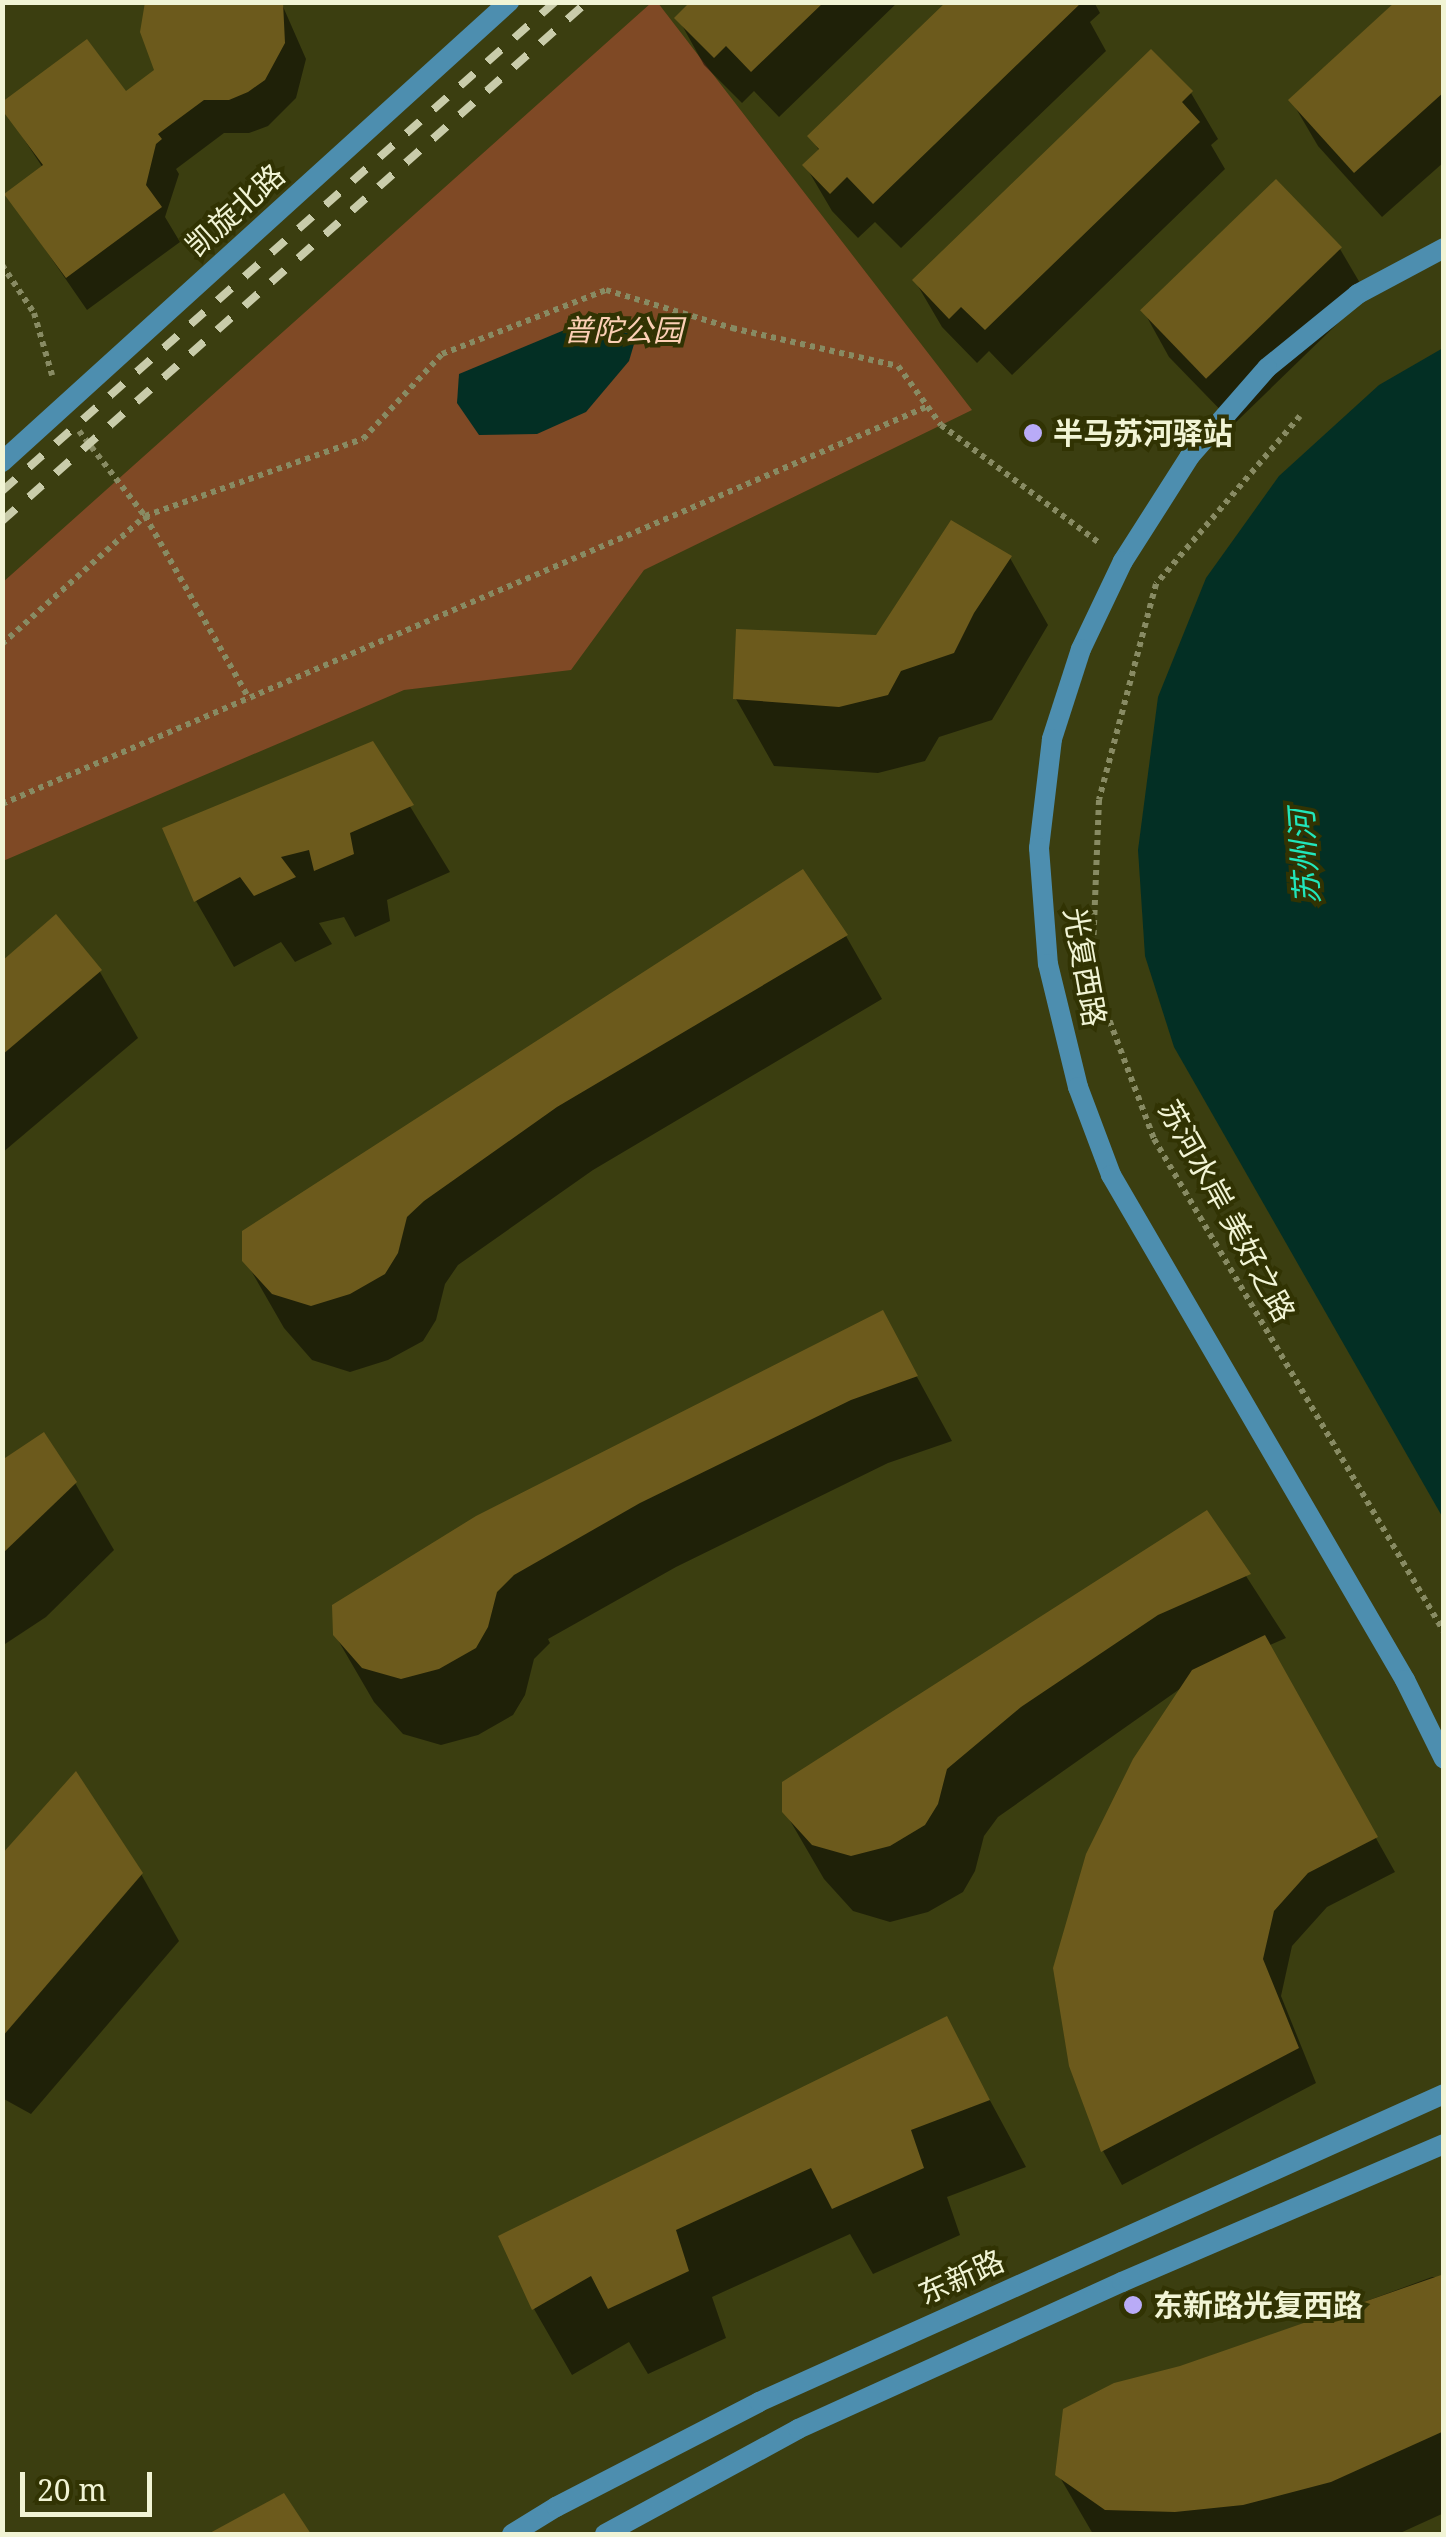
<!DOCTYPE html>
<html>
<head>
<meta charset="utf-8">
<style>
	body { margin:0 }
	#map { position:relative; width:1446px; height:2537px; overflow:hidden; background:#3b3e10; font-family:"Noto Serif","Noto Sans SC",serif }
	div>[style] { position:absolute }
	.green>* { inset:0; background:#7f4925 }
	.water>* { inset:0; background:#032f24 }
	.shadow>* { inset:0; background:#0007 }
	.building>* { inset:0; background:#6c5a1c; transform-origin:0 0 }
	.path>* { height:6px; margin-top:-3px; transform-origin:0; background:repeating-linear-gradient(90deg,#888b63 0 5px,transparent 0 10px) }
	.minor>* { height:20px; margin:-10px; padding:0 10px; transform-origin:10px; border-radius:10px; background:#4d8eaf }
	.rail>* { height:8px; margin-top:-4px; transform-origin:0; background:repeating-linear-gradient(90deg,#c9ccaa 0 18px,transparent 0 36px) }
	.dots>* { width:28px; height:28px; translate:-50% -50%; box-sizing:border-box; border:5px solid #313303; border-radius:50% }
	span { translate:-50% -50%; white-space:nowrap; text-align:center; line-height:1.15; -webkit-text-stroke:8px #313303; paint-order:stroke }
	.street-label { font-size:30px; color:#f1f4d5 }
	.park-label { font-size:30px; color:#fccfb4; font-style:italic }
	.poi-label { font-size:30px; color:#f1f4d5; font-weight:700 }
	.left { translate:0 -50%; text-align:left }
	.water-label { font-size:32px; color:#21e6bb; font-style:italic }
	.frame { position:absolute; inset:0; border:5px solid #f1f4d5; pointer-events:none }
	.scale { position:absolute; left:20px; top:2472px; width:132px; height:45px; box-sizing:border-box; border:5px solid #f1f4d5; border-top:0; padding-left:12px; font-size:30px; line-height:35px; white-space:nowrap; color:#f1f4d5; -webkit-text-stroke:8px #313303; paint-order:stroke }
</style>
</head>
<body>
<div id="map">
	<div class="green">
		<i style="clip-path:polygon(651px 3px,658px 3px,972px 410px,644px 570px,571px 670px,404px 690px,3px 861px,2px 583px)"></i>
	</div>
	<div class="water">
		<i style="clip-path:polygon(574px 326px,637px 334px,629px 361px,586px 412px,537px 434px,479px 435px,457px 403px,459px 374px)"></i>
		<i style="clip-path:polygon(1443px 348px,1443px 1518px,1174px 1047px,1145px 956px,1138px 850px,1158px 697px,1206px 578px,1279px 476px,1379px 385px)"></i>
	</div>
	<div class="shadow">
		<i style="clip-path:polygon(281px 2px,306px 59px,296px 98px,268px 126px,249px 133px,224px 133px,176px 169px,179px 174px,165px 217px,180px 242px,87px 310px,7px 194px,43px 168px,2px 106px,126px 94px)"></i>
		<i style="clip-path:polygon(694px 2px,898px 2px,779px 117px,754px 91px,742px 103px,704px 65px,678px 18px)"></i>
		<i style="clip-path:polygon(949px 2px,1094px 2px,1100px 13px,1090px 22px,1106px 51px,901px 248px,875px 222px,858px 238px,832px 211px,805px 165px,820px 152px,810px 136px)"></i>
		<i style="clip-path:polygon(1444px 2px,1444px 162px,1382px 217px,1318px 146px,1291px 100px)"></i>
		<i style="clip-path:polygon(1191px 93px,1218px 139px,1211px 145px,1225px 169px,1012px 375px,989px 351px,977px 363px,942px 327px,915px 281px)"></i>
		<i style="clip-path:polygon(1340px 249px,1367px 295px,1234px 424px,1169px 357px,1143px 310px)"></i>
		<i style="clip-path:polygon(1010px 558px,1048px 625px,992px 720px,939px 737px,925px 761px,878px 773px,774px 766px,736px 699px,877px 637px)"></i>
		<i style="clip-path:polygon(372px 744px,450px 872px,387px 900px,390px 921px,355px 937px,344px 917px,319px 923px,332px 944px,295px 962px,281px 942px,234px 967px,196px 901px)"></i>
		<i style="clip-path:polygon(846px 936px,882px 999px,593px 1170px,458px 1265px,445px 1284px,436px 1320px,423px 1341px,388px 1360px,350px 1372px,312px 1360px,284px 1328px,245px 1260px)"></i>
		<i style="clip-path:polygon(2px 964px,100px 972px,138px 1038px,2px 1153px)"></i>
		<i style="clip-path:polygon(882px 1313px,952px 1441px,888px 1463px,676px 1567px,548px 1639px,550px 1643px,534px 1659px,525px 1695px,513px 1715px,478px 1735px,441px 1745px,403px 1734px,374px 1702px,335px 1635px)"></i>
		<i style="clip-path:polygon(2px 1463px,75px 1483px,114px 1550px,46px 1617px,2px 1646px)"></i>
		<i style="clip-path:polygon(1206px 1514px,1286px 1638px,1268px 1646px,1395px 1872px,1327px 1907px,1292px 1946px,1281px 1996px,1316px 2083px,1122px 2185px,1103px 2151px,1184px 1686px,998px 1817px,984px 1836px,975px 1871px,963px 1892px,928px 1912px,890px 1922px,853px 1911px,824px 1879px,785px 1812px)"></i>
		<i style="clip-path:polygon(2px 1858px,141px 1874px,179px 1941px,31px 2114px,2px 2098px)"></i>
		<i style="clip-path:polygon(946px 2019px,1026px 2167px,947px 2197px,960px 2235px,873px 2274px,850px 2234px,712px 2297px,726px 2338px,648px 2374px,629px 2342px,572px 2375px,534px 2309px)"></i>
		<i style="clip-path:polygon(1432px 2277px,1444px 2277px,1444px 2513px,1398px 2534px,1093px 2534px,1058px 2474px,1181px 2369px)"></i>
	</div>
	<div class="building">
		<i style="clip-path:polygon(145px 2px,283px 2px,285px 43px,265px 80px,248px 92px,229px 100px,204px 100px,158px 134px,162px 139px,156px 144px,146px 185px,162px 207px,66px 278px,4px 194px,43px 165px,2px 110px,2px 102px,87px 39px,126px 91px,154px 70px,140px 32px)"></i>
		<i style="clip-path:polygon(690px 2px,824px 2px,751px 72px,726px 46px,714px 58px,674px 18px)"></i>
		<i style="clip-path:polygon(946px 2px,1082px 2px,873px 204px,847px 177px,830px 194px,802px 165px,819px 149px,807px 136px)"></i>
		<i style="clip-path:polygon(1395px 2px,1444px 2px,1444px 92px,1354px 173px,1288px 100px)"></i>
		<i style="clip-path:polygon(1151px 49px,1193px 91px,1182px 102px,1200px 122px,985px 330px,961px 307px,949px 319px,912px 280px)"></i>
		<i style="left:1276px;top:179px;width:95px;height:189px;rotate:46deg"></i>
		<i style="clip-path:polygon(951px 520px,1012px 556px,974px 613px,954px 653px,901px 671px,888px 695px,839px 707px,733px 699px,736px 629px,876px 635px)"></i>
		<i style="clip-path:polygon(373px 741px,414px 805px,350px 833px,354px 854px,314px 871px,309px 850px,281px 857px,296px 877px,254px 896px,240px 877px,194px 902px,162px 828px)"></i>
		<i style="clip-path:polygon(803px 869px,848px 935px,557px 1107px,424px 1201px,407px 1217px,398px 1253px,385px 1274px,350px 1294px,311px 1306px,272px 1294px,242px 1261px,242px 1231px)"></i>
		<i style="clip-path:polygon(56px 914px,102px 970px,2px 1055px,2px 961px)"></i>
		<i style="clip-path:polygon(883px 1310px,918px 1376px,851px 1400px,640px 1503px,514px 1575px,497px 1592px,488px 1627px,476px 1648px,439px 1669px,401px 1679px,362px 1668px,333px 1635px,332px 1605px,476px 1516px)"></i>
		<i style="clip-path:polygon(44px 1432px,77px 1482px,2px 1554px,2px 1460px)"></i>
		<i style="clip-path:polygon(1207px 1510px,1251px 1574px,1158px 1615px,1021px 1707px,947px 1769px,938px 1804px,925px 1825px,890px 1846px,851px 1856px,812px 1845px,782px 1812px,782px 1782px)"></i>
		<i style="clip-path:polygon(1265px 1635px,1378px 1837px,1308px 1873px,1274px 1911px,1263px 1959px,1299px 2048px,1101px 2152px,1069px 2066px,1053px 1968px,1086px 1854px,1133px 1759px,1192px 1670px)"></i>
		<i style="clip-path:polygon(76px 1771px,143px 1873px,2px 2037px,2px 1854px)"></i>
		<i style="clip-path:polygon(947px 2016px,990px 2100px,911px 2130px,924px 2168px,832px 2209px,811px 2168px,676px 2230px,689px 2271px,608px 2309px,591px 2276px,532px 2310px,498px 2236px)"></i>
		<i style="clip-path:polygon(1444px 2274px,1444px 2431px,1331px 2482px,1243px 2505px,1175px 2512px,1105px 2510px,1055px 2475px,1063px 2409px,1114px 2383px,1180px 2366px)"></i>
		<i style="clip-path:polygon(284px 2493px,311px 2534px,208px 2534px)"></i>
	</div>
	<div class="path">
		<i style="left:2px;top:265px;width:58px;rotate:56.3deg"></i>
		<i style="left:34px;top:313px;width:65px;rotate:73.8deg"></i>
		<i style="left:1300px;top:416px;width:221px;rotate:130.6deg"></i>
		<i style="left:1156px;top:584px;width:223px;rotate:104.8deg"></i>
		<i style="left:1099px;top:800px;width:174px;rotate:92.3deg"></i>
		<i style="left:1092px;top:974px;width:176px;rotate:69.4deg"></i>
		<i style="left:1154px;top:1139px;width:572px;rotate:59.53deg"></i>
		<i style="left:79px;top:431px;width:108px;rotate:52.2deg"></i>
		<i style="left:145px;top:516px;width:231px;rotate:-19.5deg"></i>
		<i style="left:363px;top:439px;width:116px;rotate:-47.1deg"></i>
		<i style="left:442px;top:354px;width:176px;rotate:-21.3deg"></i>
		<i style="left:606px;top:290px;width:132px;rotate:16.8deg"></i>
		<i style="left:732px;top:328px;width:170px;rotate:12.9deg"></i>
		<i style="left:898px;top:366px;width:73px;rotate:53.9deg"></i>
		<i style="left:941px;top:425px;width:196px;rotate:36.7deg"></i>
		<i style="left:2px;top:644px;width:192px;rotate:-41.8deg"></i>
		<i style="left:145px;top:516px;width:210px;rotate:60.3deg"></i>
		<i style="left:2px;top:804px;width:1009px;rotate:-23.24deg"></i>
	</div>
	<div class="minor">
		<i style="left:1444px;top:248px;width:98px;rotate:151.9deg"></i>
		<i style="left:1358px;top:294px;width:117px;rotate:140.9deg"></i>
		<i style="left:1267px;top:368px;width:117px;rotate:131.2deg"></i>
		<i style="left:1190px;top:456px;width:125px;rotate:122.5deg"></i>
		<i style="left:1123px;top:561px;width:98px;rotate:115.5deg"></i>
		<i style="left:1081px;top:649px;width:95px;rotate:107.9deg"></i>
		<i style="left:1052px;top:739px;width:110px;rotate:96.8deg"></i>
		<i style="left:1039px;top:848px;width:116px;rotate:85.6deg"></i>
		<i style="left:1048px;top:964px;width:127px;rotate:76.3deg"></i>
		<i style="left:1078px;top:1087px;width:94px;rotate:69.4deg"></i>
		<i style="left:1111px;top:1175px;width:584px;rotate:59.79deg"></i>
		<i style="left:1405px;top:1680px;width:88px;rotate:63.7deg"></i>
		<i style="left:2px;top:462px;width:685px;rotate:-42.22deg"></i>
		<i style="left:512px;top:2534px;width:52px;rotate:-31.5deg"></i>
		<i style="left:556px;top:2507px;width:229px;rotate:-27.3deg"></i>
		<i style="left:759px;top:2402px;width:751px;rotate:-24.21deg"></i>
		<i style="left:605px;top:2534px;width:220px;rotate:-28.5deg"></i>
		<i style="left:798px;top:2429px;width:356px;rotate:-24.4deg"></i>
		<i style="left:1122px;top:2282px;width:350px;rotate:-23.2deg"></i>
	</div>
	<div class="rail">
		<i style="left:2px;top:491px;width:738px;rotate:-41.49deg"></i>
		<i style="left:2px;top:521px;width:782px;rotate:-41.58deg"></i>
	</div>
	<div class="dots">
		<i style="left:1033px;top:433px;background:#b9abf7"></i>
		<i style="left:1133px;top:2305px;background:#b9abf7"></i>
	</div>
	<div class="street-label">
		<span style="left:235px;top:210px;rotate:-42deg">凯旋北路</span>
		<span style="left:1085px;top:967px;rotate:80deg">光复西路</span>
		<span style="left:1227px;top:1211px;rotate:61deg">苏河水岸 美好之路</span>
		<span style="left:961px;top:2277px;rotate:-24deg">东新路</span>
	</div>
	<div class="park-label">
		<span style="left:623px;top:330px">普陀公园</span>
	</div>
	<div class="poi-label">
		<span class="left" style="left:1053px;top:433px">半马苏河驿站</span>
		<span class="left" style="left:1153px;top:2305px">东新路光复西路</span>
	</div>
	<div class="water-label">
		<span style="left:1304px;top:857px;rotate:-94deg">苏州河</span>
	</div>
	<div class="frame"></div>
	<div class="scale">20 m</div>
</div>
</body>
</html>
